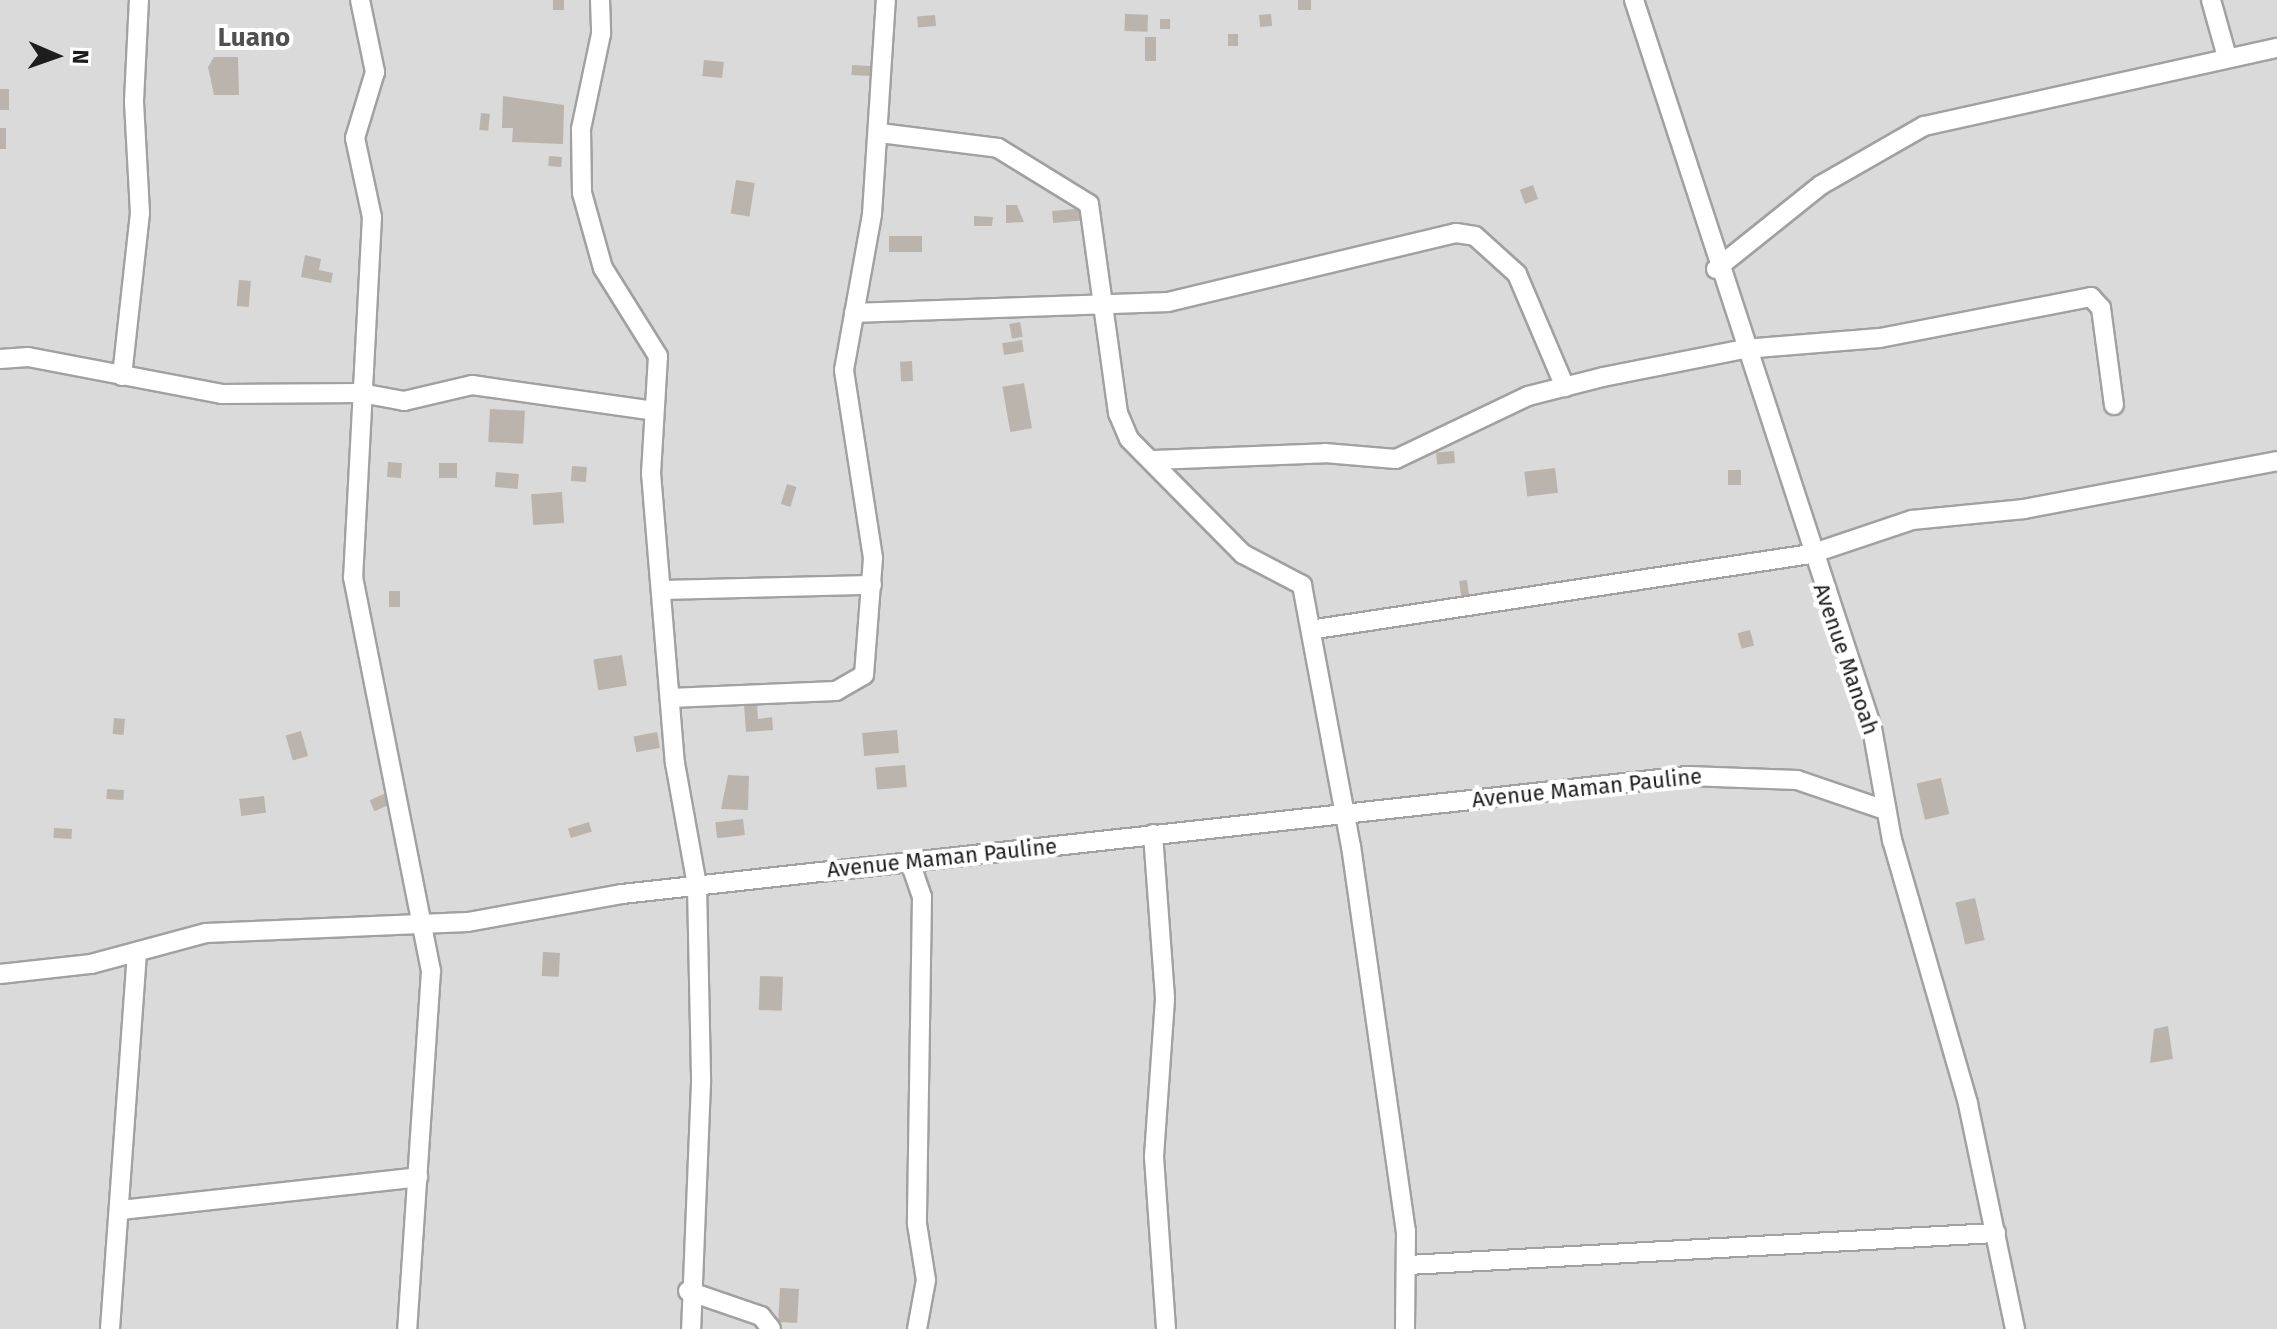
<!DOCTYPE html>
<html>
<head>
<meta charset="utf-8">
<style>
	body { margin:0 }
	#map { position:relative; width:2277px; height:1329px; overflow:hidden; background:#edebe3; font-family:"Fira Sans",sans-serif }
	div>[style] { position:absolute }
	.residential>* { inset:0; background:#dbdada; transform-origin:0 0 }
	.building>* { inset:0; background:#bab4ad; transform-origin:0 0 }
	.roads { filter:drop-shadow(2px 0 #a1a1a1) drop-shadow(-2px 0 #a1a1a1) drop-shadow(0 2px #a1a1a1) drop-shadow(0 -2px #a1a1a1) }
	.street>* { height:18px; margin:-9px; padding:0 9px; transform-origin:9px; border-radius:9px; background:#fff }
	span { translate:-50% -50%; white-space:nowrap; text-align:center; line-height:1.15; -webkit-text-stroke:8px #fff; paint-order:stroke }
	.street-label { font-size:22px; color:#1d1d1d }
	.quarter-label { font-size:26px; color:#505050; font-weight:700 }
	.north { position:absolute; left:16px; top:16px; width:80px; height:80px; -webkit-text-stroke:6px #fff; paint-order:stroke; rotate:92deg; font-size:22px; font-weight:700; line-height:32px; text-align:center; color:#1d1d1d }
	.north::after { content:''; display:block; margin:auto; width:28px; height:36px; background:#1d1d1d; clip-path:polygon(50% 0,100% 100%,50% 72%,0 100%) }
</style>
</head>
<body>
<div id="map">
	<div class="residential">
		<i style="left:0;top:0;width:2277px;height:1329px"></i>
	</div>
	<div class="building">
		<i style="left:553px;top:0;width:11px;height:10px"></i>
		<i style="left:1298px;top:0;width:13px;height:10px"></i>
		<i style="left:1125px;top:14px;width:23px;height:17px;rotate:2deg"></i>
		<i style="left:1271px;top:14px;width:12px;height:12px;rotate:85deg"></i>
		<i style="left:935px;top:15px;width:11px;height:18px;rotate:85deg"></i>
		<i style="left:1160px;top:19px;width:10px;height:10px"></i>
		<i style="left:1228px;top:34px;width:10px;height:12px"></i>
		<i style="left:1145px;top:37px;width:11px;height:24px"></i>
		<i style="clip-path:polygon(214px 57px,238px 57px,239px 95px,214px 95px,208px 67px)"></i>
		<i style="left:704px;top:60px;width:20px;height:16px;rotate:6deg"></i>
		<i style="left:852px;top:65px;width:22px;height:10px;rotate:3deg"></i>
		<i style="left:0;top:89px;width:9px;height:21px"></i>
		<i style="clip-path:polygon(503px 96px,564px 105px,563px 144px,512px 142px,513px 128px,502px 128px)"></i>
		<i style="left:481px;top:113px;width:9px;height:17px;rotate:6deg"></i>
		<i style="left:0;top:128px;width:6px;height:21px"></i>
		<i style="left:549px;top:156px;width:13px;height:10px;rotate:4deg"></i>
		<i style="left:736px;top:180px;width:19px;height:34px;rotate:9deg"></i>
		<i style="left:1533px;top:185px;width:15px;height:14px;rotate:70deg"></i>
		<i style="clip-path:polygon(1006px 205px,1017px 205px,1024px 222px,1006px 223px)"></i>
		<i style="left:1086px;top:208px;width:12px;height:34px;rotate:85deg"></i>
		<i style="clip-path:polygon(974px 216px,993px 217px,992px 226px,974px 226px)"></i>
		<i style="left:889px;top:236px;width:33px;height:16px"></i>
		<i style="clip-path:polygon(305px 255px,321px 259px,319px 270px,333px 273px,331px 283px,301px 277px)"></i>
		<i style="left:239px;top:280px;width:12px;height:26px;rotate:5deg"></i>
		<i style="left:1020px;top:322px;width:15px;height:11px;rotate:79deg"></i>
		<i style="left:1022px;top:340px;width:12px;height:20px;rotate:81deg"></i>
		<i style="left:912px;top:361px;width:20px;height:12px;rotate:87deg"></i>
		<i style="left:1024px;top:383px;width:46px;height:22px;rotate:80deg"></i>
		<i style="left:490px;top:409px;width:35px;height:33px;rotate:3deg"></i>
		<i style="left:1454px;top:451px;width:12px;height:18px;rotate:85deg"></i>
		<i style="left:388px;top:462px;width:14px;height:15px;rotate:4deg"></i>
		<i style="left:439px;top:463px;width:18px;height:15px"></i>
		<i style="left:572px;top:466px;width:15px;height:15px;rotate:4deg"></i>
		<i style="left:1555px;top:468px;width:25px;height:31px;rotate:83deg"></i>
		<i style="left:1728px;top:470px;width:13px;height:15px"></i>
		<i style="left:496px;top:472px;width:23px;height:15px;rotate:5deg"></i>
		<i style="left:787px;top:484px;width:10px;height:21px;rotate:17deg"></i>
		<i style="left:562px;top:492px;width:31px;height:31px;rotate:86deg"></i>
		<i style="left:1467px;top:580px;width:15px;height:8px;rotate:82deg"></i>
		<i style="left:389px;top:591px;width:11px;height:16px"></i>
		<i style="left:1750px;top:630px;width:16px;height:13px;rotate:75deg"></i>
		<i style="left:622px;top:655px;width:31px;height:29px;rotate:81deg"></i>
		<i style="clip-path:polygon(757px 704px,758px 719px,772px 717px,773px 730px,746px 732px,744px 705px)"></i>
		<i style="left:114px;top:718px;width:11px;height:16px;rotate:5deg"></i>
		<i style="left:897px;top:730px;width:23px;height:35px;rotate:85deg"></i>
		<i style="left:301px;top:731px;width:26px;height:16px;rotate:74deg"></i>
		<i style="left:657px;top:732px;width:16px;height:24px;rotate:79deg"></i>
		<i style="left:905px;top:765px;width:22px;height:30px;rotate:85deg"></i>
		<i style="clip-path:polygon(728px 775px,749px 776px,748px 810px,721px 809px)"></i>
		<i style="left:1941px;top:778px;width:37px;height:25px;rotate:77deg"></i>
		<i style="left:107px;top:789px;width:17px;height:10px;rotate:3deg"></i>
		<i style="left:386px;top:793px;width:12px;height:18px;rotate:66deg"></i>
		<i style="left:264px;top:796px;width:17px;height:25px;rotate:83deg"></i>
		<i style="left:743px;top:819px;width:16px;height:28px;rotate:83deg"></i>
		<i style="left:589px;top:822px;width:10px;height:22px;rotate:73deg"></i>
		<i style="left:54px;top:828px;width:18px;height:10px;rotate:3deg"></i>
		<i style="left:1975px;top:898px;width:43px;height:20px;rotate:77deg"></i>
		<i style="left:543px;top:952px;width:17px;height:24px;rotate:3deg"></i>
		<i style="left:760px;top:976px;width:23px;height:34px;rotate:2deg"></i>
		<i style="clip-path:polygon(2168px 1026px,2173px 1059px,2150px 1063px,2154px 1029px)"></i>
		<i style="left:780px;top:1288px;width:19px;height:34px;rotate:3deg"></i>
	</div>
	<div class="roads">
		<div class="street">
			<i style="left:360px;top:0;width:74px;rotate:78.2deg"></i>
			<i style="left:375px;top:72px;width:69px;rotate:106.9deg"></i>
			<i style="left:355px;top:138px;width:81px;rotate:77.9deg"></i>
			<i style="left:372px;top:217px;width:361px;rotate:93deg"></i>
			<i style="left:353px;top:577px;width:402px;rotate:78.8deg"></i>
			<i style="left:431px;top:971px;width:359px;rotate:93.8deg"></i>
			<i style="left:600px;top:0;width:34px;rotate:88deg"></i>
			<i style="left:601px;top:34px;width:97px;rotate:101.9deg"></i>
			<i style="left:581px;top:129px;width:64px;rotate:89.1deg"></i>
			<i style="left:582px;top:193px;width:78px;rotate:74.4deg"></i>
			<i style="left:603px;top:268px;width:104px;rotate:58deg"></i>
			<i style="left:658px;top:356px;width:117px;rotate:93.4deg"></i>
			<i style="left:651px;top:473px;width:291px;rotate:85.3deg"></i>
			<i style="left:675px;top:763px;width:124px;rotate:79.8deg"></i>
			<i style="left:697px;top:885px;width:198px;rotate:88.8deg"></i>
			<i style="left:701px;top:1083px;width:246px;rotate:92.3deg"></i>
			<i style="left:1634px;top:0;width:766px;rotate:71.9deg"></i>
			<i style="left:1872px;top:728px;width:114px;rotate:79.9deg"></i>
			<i style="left:1892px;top:840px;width:275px;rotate:73.9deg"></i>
			<i style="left:1968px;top:1104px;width:230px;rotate:78.2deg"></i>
			<i style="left:2211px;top:0;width:59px;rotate:74.3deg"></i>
			<i style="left:880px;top:133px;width:119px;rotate:7.2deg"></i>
			<i style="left:998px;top:148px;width:107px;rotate:31.6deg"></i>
			<i style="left:1089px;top:204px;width:211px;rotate:82.1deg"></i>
			<i style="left:1118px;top:413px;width:28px;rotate:67deg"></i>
			<i style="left:1129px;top:439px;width:162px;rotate:45.3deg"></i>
			<i style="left:1243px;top:554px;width:67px;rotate:27.7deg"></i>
			<i style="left:1302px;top:585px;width:266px;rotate:79.4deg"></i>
			<i style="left:1351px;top:846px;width:389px;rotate:81.9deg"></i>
			<i style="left:1406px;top:1231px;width:98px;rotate:90.6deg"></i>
			<i style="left:1716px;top:269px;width:134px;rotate:-38.7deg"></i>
			<i style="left:1821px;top:185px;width:119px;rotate:-29.8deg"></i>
			<i style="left:1924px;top:126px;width:362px;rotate:-12.5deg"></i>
			<i style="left:854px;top:313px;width:314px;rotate:-2deg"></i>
			<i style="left:1168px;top:302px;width:296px;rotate:-13.5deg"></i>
			<i style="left:1456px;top:233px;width:19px;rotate:9deg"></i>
			<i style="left:1475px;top:236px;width:57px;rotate:42.1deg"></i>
			<i style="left:1517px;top:274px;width:123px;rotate:67deg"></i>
			<i style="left:0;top:359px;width:28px;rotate:-4deg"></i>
			<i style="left:28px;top:357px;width:197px;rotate:10.8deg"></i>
			<i style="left:222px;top:394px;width:139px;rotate:-0.4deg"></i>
			<i style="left:361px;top:393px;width:44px;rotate:10.5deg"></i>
			<i style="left:404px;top:401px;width:70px;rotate:-13.2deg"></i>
			<i style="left:472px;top:385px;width:184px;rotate:8.1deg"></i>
			<i style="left:122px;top:376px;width:164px;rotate:-83.7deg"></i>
			<i style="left:140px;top:213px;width:112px;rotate:-93.1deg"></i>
			<i style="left:134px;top:101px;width:101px;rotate:-87.2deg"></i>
			<i style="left:1154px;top:460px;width:171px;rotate:-2.3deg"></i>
			<i style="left:1325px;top:453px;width:71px;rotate:4.8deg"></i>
			<i style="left:1396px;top:459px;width:146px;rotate:-25.5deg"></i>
			<i style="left:1528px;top:396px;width:77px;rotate:-14.2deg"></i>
			<i style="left:1603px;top:377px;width:144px;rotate:-11.2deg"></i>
			<i style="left:1744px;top:349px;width:136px;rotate:-4.6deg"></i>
			<i style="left:1880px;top:338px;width:215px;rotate:-11deg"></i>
			<i style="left:2091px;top:297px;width:15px;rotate:48deg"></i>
			<i style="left:2101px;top:308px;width:98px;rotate:82.4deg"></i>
			<i style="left:661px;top:590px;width:211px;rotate:-1.4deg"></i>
			<i style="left:1316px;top:629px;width:501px;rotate:-8.62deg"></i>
			<i style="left:1811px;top:554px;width:107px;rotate:-18.6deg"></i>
			<i style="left:1912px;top:520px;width:113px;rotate:-5.6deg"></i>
			<i style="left:2024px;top:509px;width:258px;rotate:-10.7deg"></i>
			<i style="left:670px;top:698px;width:166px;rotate:-2.4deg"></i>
			<i style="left:836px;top:691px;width:32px;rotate:-30deg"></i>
			<i style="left:864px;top:675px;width:117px;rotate:-85.6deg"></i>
			<i style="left:873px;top:558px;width:190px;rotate:-98.8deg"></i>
			<i style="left:844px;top:370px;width:158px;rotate:-79.8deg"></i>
			<i style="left:872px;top:214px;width:214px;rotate:-86.3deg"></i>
			<i style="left:1153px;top:834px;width:165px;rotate:85.8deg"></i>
			<i style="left:1165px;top:999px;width:158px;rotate:94deg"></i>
			<i style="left:1154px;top:1157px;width:172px;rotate:86deg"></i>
			<i style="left:910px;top:862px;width:37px;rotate:71deg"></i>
			<i style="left:922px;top:897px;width:327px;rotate:90.9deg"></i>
			<i style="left:917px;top:1224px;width:57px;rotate:80.9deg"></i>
			<i style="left:926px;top:1280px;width:50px;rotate:100.4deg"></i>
			<i style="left:0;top:974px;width:92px;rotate:-6.3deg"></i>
			<i style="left:91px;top:964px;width:119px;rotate:-15.1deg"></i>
			<i style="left:206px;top:933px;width:262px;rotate:-2.4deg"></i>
			<i style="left:468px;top:922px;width:157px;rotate:-10.3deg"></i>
			<i style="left:622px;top:894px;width:1073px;rotate:-6.32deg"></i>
			<i style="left:1688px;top:776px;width:109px;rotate:2.1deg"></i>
			<i style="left:1797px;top:780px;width:93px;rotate:18.8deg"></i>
			<i style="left:121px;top:1210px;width:299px;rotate:-6.3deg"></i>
			<i style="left:1408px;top:1265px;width:589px;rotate:-3.12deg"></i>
			<i style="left:688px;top:1291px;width:77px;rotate:18.9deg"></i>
			<i style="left:761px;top:1316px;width:16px;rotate:52deg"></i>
			<i style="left:110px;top:1329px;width:377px;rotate:-85.9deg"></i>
		</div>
	</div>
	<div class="street-label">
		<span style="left:1846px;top:659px;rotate:71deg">Avenue Manoah</span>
		<span style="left:1587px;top:788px;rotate:-6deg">Avenue Maman Pauline</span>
		<span style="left:942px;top:858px;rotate:-6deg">Avenue Maman Pauline</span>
	</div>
	<div class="quarter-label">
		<span style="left:254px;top:38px">Luano</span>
	</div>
	<div class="north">N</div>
</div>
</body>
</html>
